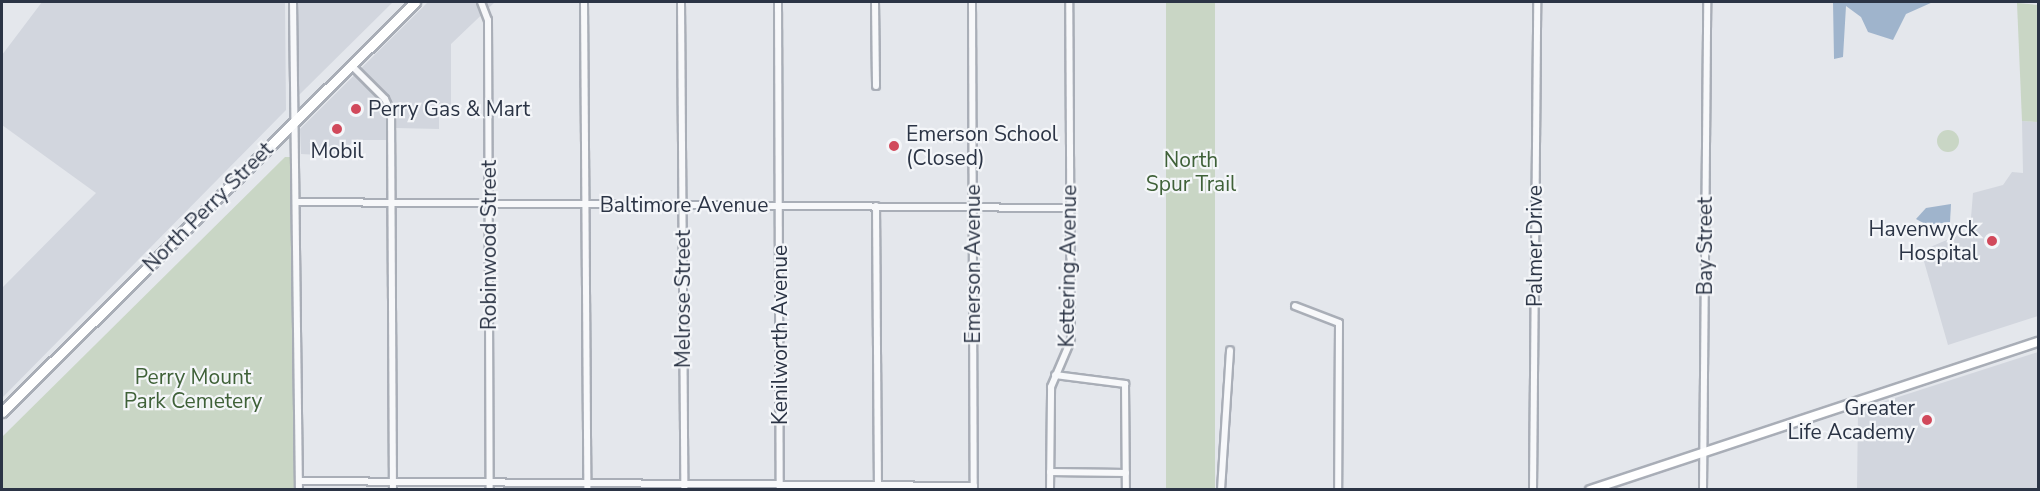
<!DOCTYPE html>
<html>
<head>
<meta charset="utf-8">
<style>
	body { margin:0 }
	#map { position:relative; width:2040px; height:491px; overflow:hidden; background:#e4e7ec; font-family:"Nunito Sans",sans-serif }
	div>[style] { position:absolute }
	.built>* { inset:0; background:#d2d6de }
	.green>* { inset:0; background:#c9d6c5; transform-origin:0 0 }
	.round { border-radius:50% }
	.water>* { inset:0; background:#9fb4cc }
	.roads { filter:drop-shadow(2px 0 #a9aeb7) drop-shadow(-2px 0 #a9aeb7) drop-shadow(0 2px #a9aeb7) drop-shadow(0 -2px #a9aeb7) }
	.street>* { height:6px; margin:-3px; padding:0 3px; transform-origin:3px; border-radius:3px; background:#f7f8fa }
	.secondary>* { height:8px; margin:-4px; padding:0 4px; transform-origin:4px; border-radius:4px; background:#fff }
	.primary>* { height:9px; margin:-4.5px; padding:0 4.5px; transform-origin:4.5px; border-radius:4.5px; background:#fff }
	.dots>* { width:16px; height:16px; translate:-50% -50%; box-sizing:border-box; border:3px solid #f4f6f9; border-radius:50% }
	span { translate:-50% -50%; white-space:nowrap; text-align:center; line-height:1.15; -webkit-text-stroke:4.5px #f4f6f9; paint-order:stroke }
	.poi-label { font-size:21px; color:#2b3445 }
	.left { translate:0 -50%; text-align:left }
	.right { translate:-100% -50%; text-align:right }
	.park-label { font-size:21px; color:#3f6138 }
	.street-label { font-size:21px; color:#2b3445 }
	.frame { position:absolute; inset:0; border:3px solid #2b3445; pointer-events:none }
</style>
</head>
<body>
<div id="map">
	<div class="built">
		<i style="clip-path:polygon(42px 2px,285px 2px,286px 110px,2px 398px,2px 288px,96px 193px,2px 125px,2px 55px)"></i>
		<i style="clip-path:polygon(298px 2px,393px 2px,298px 96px)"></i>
		<i style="clip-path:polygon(428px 2px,495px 2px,451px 44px,451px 112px,439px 112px,439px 129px,396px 128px,396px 140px,355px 140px,338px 156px,301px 154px,300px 129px)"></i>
		<i style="clip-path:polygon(2022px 121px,2038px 122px,2038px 316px,1948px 345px,1921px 251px,1970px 230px,1973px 193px,2003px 185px,2012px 172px,2023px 173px)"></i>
		<i style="clip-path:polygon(2038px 352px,2038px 489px,1857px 489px,1858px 410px)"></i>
	</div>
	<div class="green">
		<i style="left:1166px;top:2px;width:49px;height:487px"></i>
		<i style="clip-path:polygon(2017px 3px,2038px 5px,2038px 122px,2022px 121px)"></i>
		<i class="round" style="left:1937px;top:130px;width:22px;height:22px"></i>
		<i style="clip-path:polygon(285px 157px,293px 157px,295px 489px,2px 490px,2px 437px)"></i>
	</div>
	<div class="water">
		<i style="clip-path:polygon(1833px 2px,1933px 2px,1906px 14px,1893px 40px,1868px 32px,1861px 17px,1846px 6px,1843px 57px,1834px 59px)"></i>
		<i style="clip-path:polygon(1951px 204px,1950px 222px,1927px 225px,1916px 219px,1926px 208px)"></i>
	</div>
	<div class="roads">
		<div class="street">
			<i style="left:293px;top:2px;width:488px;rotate:89.3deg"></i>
			<i style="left:481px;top:2px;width:19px;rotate:69deg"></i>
			<i style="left:488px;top:20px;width:470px;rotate:89.8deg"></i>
			<i style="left:584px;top:2px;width:488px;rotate:89.6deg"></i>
			<i style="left:681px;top:2px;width:488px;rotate:89.6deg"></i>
			<i style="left:778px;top:2px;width:488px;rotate:89.8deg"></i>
			<i style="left:875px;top:2px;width:84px;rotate:89.3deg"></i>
			<i style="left:972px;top:2px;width:487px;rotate:89.8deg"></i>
			<i style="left:351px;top:65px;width:48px;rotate:45deg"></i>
			<i style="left:385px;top:99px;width:14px;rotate:65deg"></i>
			<i style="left:391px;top:112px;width:378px;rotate:89.7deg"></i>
			<i style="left:298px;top:202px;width:772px;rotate:0.45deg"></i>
			<i style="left:876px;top:206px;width:283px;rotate:89.6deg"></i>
			<i style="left:1295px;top:306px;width:47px;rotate:21.1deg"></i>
			<i style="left:1339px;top:323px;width:167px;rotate:90.3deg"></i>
			<i style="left:1055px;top:375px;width:71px;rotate:7.3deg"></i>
			<i style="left:1125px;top:384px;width:106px;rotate:89.5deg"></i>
			<i style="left:1050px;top:472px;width:76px;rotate:0.8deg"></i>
			<i style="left:299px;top:481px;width:675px;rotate:0.42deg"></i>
			<i style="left:1050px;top:490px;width:103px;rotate:-89.4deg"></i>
			<i style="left:1051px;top:387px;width:51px;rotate:-66.9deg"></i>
			<i style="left:1071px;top:340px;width:338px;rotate:-90.3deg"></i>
			<i style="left:1221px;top:490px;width:140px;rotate:-86.3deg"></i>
			<i style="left:1533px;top:490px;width:488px;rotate:-89.5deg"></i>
			<i style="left:1703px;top:490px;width:488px;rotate:-89.5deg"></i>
		</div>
		<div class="secondary">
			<i style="left:1590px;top:490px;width:472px;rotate:-18.3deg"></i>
		</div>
		<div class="primary">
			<i style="left:2px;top:412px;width:582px;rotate:-44.79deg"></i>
		</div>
	</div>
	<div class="dots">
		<i style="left:356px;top:109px;background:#d1495b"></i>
		<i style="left:337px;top:129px;background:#d1495b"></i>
		<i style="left:894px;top:146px;background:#d1495b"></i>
		<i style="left:1992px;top:241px;background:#d1495b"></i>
		<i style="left:1927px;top:420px;background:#d1495b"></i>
	</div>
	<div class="poi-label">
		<span class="left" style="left:368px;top:109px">Perry Gas &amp; Mart</span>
		<span class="left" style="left:906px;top:146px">Emerson School<br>(Closed)</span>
		<span style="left:337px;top:151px">Mobil</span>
		<span class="right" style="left:1978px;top:241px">Havenwyck<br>Hospital</span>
		<span class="right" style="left:1915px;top:420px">Greater<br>Life Academy</span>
	</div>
	<div class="park-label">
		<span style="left:1191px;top:172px">North<br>Spur Trail</span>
		<span style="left:193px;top:389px">Perry Mount<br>Park Cemetery</span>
	</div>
	<div class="street-label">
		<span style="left:684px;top:205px">Baltimore Avenue</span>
		<span style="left:208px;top:207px;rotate:-45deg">North Perry Street</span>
		<span style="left:489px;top:245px;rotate:-90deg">Robinwood Street</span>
		<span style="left:1535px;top:246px;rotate:-90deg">Palmer Drive</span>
		<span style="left:1705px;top:246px;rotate:-90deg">Bay Street</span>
		<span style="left:973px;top:264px;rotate:-90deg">Emerson Avenue</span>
		<span style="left:1068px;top:266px;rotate:-89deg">Kettering Avenue</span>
		<span style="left:683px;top:299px;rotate:-90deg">Melrose Street</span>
		<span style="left:780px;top:335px;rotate:-90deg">Kenilworth Avenue</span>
	</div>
	<div class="frame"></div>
</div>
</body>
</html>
